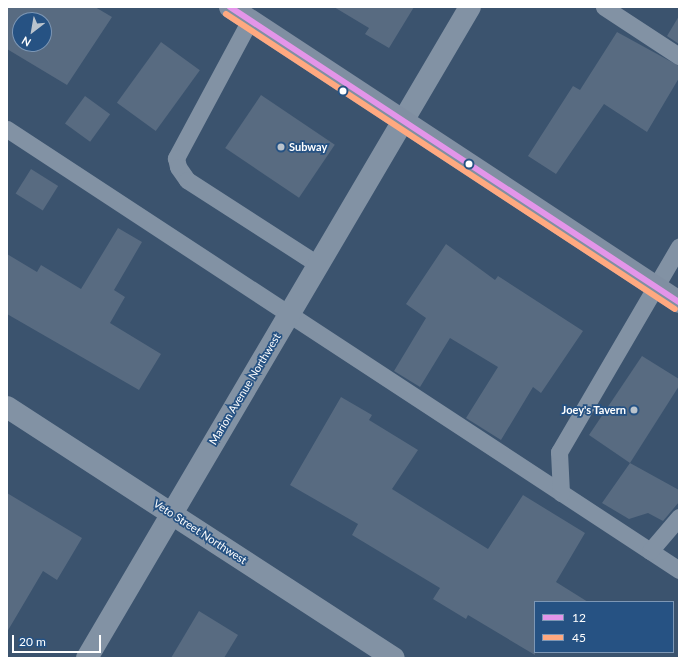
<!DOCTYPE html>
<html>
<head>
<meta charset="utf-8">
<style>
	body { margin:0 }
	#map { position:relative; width:686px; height:665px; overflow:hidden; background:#3b536e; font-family:Lato,sans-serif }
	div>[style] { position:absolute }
	.building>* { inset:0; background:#586b81; transform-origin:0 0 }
	.service>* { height:17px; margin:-8.5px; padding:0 8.5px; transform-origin:8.5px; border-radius:8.5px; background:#8292a4 }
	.minor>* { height:22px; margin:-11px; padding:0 11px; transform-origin:11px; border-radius:11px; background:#8292a4 }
	.primary>* { height:22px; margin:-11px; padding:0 11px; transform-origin:11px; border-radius:11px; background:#808fa2 }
	.bus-1>* { height:6px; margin:-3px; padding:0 3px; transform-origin:3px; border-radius:3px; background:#e395e9 }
	.bus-2>* { height:6px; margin:-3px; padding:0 3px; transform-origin:3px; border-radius:3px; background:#ffa980 }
	.dots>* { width:11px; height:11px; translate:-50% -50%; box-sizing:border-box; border:2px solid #265283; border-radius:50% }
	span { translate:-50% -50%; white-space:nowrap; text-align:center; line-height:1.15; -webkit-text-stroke:3.5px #265283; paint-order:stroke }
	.poi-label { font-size:11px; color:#fff; font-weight:700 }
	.left { translate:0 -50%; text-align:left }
	.right { translate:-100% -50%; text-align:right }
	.street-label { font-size:11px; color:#fff }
	.frame { position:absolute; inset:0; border:8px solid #fff; pointer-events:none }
	.legend { position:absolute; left:534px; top:601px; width:140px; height:52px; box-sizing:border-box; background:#265283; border:1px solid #7d97b5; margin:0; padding:5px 7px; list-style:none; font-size:12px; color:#fff }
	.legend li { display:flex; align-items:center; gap:8px; height:20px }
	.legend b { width:20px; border:1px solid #7d97b5 }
	.north { position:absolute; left:12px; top:12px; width:40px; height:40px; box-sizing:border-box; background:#265283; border:1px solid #7d97b5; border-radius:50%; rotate:211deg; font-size:11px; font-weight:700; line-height:16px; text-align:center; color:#fff }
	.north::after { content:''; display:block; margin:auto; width:14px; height:18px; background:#bac3cc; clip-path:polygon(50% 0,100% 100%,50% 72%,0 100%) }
	.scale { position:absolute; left:12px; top:635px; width:89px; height:18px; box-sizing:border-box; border:2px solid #fff; border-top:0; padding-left:5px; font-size:12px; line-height:14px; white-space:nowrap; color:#fff; -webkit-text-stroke:3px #265283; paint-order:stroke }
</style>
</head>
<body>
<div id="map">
	<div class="building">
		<i style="clip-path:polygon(evenodd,7px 7px,95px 7px,112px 17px,67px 85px,7px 49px,7px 7px,20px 20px,44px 20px,44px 44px,20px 44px,20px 20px)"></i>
		<i style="clip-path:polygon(334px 7px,414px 7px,389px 48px,365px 34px,369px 28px)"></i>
		<i style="clip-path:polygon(679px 16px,679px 44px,667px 36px)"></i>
		<i style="clip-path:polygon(617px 32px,679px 66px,679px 78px,647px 132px,604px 104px,556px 174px,528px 156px,573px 86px,580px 90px)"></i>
		<i style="left:161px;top:42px;width:48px;height:75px;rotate:36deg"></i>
		<i style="left:261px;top:95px;width:89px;height:64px;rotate:34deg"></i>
		<i style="left:85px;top:96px;width:31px;height:34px;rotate:36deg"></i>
		<i style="left:31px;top:169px;width:32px;height:29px;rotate:32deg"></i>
		<i style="clip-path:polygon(118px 228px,142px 242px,114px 290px,125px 297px,110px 323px,161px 354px,139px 390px,7px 314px,7px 254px,37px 272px,41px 265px,81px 289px)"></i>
		<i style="clip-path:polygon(446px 244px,495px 280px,498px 276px,583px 331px,541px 393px,533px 387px,501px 440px,466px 418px,498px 367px,450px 338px,420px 387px,394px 371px,426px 318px,406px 304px)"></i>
		<i style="clip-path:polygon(642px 356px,679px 379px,679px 386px,630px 463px,589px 435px)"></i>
		<i style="clip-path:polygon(341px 397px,372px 415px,369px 420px,418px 450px,392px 489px,488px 549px,523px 495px,585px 533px,556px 582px,588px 602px,535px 602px,535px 655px,468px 615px,466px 619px,433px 599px,440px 588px,352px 535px,358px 524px,290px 485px)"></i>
		<i style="clip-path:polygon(630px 463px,679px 490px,679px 502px,663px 521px,648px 513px,629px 519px,602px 503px)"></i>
		<i style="clip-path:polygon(7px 493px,82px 538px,57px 580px,43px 571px,7px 632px)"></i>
		<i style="clip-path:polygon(199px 611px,238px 635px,224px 658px,171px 658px)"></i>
	</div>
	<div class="service">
		<i style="left:604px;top:7px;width:90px;rotate:33.2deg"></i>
		<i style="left:250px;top:20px;width:157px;rotate:118.2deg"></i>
		<i style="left:176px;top:158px;width:9px;rotate:77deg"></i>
		<i style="left:178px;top:167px;width:16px;rotate:55deg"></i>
		<i style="left:187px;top:180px;width:157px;rotate:32.8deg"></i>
		<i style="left:7px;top:129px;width:804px;rotate:33.27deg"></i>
		<i style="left:561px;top:493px;width:41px;rotate:-92.8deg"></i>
		<i style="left:559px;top:452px;width:238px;rotate:-59.7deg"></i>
		<i style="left:650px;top:551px;width:45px;rotate:-49.5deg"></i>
	</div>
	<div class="minor">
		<i style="left:7px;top:407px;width:461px;rotate:33deg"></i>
		<i style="left:87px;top:658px;width:755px;rotate:-59.53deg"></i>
	</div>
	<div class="primary">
		<i style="left:230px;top:7px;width:537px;rotate:33.31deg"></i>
	</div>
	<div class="bus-1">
		<i style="left:230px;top:7px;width:537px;rotate:33.31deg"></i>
	</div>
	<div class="bus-2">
		<i style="left:226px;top:14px;width:537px;rotate:33.31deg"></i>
	</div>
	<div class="dots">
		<i style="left:343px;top:91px;background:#fff"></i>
		<i style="left:281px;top:147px;background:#bac3cc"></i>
		<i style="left:469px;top:164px;background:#fff"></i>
		<i style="left:634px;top:410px;background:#bac3cc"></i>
	</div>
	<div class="poi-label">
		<span class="left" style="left:289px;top:147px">Subway</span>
		<span class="right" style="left:626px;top:410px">Joey's Tavern</span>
	</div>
	<div class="street-label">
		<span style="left:245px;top:389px;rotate:-59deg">Marion Avenue Northwest</span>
		<span style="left:200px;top:532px;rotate:33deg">Veto Street Northwest</span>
	</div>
	<div class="frame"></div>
	<ul class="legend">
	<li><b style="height:5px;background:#e395e9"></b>12</li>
	<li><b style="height:5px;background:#ffa980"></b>45</li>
	</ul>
	<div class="north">N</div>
	<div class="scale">20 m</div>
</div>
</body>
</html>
